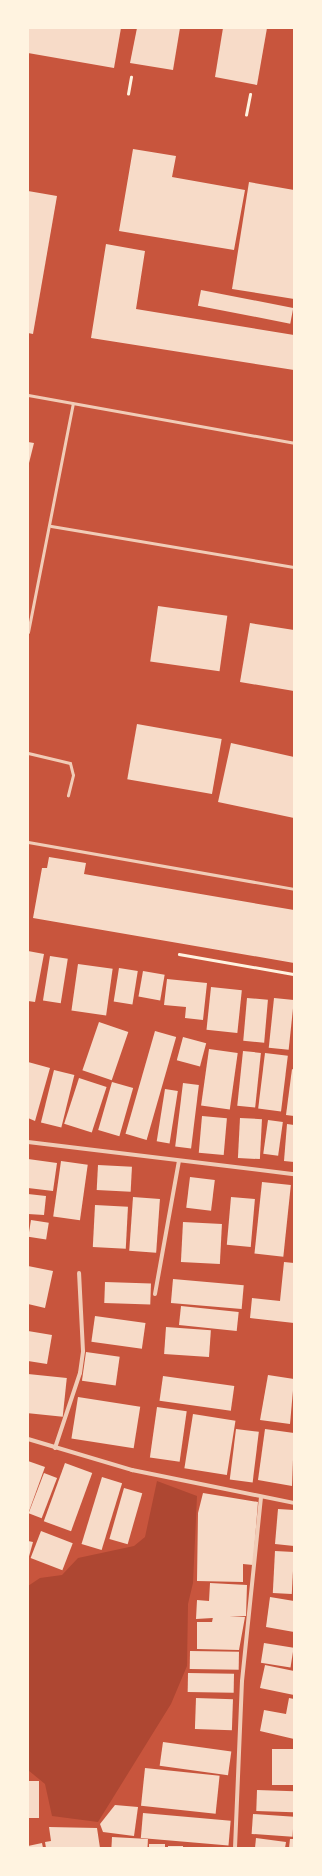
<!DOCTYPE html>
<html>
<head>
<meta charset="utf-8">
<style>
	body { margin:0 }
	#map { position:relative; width:322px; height:1876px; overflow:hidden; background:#c8553d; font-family:Ubuntu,sans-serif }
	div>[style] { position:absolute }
	.green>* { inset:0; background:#ae4732 }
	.building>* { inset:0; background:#f7dbc8; transform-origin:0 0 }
	.path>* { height:2.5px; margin:-1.25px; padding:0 1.25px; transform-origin:1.25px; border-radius:1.25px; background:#fff3e0 }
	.service>* { height:3px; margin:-1.5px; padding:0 1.5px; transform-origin:1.5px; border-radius:1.5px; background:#f1ccb7 }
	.minor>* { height:4px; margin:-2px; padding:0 2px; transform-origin:2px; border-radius:2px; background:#f1ccb7 }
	span { translate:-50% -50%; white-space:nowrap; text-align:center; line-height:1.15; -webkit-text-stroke:3px #fff3e0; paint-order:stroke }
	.frame { position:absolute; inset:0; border:29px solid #fff3e0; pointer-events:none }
</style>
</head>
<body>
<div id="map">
	<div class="green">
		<i style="clip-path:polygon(157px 1481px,197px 1496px,193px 1583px,188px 1604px,187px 1666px,171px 1704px,98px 1822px,52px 1816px,45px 1784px,28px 1770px,28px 1586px,40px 1578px,62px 1575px,78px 1558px,134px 1546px,145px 1537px)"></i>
	</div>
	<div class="building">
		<i style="clip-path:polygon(28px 28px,121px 28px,114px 68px,28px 53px)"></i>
		<i style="clip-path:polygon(137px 28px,180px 28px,173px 70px,130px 63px)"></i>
		<i style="clip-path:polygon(223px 28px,267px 28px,257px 85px,215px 77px)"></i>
		<i style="clip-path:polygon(133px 149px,176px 156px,172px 177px,245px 190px,234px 250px,119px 231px)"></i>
		<i style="clip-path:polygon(249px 182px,294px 190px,294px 299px,232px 289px)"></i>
		<i style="clip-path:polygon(28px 191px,57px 196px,33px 334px,28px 333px)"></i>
		<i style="clip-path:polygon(106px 244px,145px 251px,136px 309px,294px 335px,294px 370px,91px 338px)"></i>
		<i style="left:201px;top:290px;width:94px;height:16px;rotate:11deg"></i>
		<i style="clip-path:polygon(28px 442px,34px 443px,29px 463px,28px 463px)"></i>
		<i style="left:158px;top:606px;width:70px;height:56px;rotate:8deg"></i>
		<i style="clip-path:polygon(250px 623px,294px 630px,294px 691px,240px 682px)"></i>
		<i style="left:137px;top:724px;width:86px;height:56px;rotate:10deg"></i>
		<i style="clip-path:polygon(231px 743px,294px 757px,294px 818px,218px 802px)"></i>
		<i style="clip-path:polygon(49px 857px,86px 863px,84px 874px,294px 910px,294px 963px,33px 918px,42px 868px,47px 868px)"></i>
		<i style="clip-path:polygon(28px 951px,44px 954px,35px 1002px,28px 1001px)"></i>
		<i style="left:50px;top:956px;width:18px;height:45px;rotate:9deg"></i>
		<i style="left:78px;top:964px;width:35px;height:47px;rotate:8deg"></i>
		<i style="left:119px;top:968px;width:19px;height:34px;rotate:9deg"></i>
		<i style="left:143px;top:971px;width:22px;height:26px;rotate:10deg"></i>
		<i style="clip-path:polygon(167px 979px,207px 983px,203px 1020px,185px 1018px,186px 1007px,164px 1005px)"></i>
		<i style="left:211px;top:987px;width:31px;height:43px;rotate:6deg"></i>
		<i style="left:247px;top:998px;width:21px;height:43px;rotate:5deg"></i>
		<i style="left:274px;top:998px;width:20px;height:50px;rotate:6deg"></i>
		<i style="left:99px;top:1022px;width:31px;height:51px;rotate:19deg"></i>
		<i style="left:155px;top:1031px;width:22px;height:107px;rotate:16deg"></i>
		<i style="left:183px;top:1037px;width:24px;height:24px;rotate:15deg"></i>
		<i style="left:209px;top:1049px;width:29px;height:57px;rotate:8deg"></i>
		<i style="left:243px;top:1051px;width:18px;height:55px;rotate:6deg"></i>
		<i style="left:265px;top:1053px;width:23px;height:56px;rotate:7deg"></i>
		<i style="clip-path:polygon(28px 1062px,50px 1068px,35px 1121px,28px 1118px)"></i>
		<i style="clip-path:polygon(292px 1069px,294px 1070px,294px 1116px,286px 1115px)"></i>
		<i style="left:54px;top:1070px;width:21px;height:54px;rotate:14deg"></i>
		<i style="left:79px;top:1078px;width:29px;height:48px;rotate:18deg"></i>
		<i style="left:112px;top:1082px;width:22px;height:50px;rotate:16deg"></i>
		<i style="left:183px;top:1083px;width:16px;height:64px;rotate:7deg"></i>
		<i style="left:165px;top:1089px;width:13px;height:53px;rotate:9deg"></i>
		<i style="left:202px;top:1116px;width:25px;height:37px;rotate:5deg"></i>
		<i style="left:240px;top:1118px;width:22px;height:40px;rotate:3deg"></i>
		<i style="left:268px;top:1120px;width:15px;height:34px;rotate:8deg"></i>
		<i style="clip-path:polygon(287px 1124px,294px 1125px,294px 1162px,284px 1161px)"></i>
		<i style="clip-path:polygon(28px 1159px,57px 1163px,53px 1191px,28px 1188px)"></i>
		<i style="left:61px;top:1161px;width:27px;height:56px;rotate:8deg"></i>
		<i style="left:98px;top:1165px;width:34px;height:25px;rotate:3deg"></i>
		<i style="left:190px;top:1177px;width:25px;height:31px;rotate:7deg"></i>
		<i style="left:262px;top:1182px;width:29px;height:72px;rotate:6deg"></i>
		<i style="clip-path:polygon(28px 1194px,46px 1196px,44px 1215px,28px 1214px)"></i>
		<i style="left:133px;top:1197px;width:27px;height:54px;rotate:4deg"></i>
		<i style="left:231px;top:1197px;width:24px;height:48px;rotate:5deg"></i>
		<i style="left:95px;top:1205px;width:33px;height:42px;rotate:3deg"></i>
		<i style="left:31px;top:1220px;width:18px;height:17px;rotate:9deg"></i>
		<i style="left:183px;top:1222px;width:39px;height:40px;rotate:3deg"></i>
		<i style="clip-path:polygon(284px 1262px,294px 1263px,294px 1323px,250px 1318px,252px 1298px,280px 1301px)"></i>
		<i style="clip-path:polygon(28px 1266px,53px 1271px,45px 1308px,28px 1304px)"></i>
		<i style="left:173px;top:1279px;width:71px;height:24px;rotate:5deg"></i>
		<i style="left:105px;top:1282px;width:46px;height:21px;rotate:2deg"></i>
		<i style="left:181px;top:1306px;width:58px;height:19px;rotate:6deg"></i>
		<i style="left:95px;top:1316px;width:51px;height:26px;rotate:8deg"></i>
		<i style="left:166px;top:1327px;width:45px;height:27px;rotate:4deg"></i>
		<i style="clip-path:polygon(28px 1331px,52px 1335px,47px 1364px,28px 1361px)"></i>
		<i style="left:86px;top:1352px;width:34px;height:29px;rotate:8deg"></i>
		<i style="left:28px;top:1374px;width:39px;height:39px;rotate:6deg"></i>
		<i style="clip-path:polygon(268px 1375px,294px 1379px,290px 1424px,260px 1420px)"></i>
		<i style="left:163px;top:1376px;width:72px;height:25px;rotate:8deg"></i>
		<i style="left:78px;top:1397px;width:63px;height:42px;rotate:9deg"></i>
		<i style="left:157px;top:1407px;width:30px;height:51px;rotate:8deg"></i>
		<i style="left:193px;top:1414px;width:43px;height:55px;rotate:9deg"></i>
		<i style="left:236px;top:1429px;width:23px;height:51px;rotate:7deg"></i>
		<i style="clip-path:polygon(265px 1429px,294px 1433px,292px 1486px,258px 1480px)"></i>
		<i style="clip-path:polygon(28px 1461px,45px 1467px,28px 1514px)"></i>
		<i style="left:65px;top:1463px;width:29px;height:62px;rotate:20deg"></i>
		<i style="left:44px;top:1473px;width:14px;height:43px;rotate:21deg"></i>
		<i style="left:102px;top:1477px;width:21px;height:70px;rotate:17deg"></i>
		<i style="left:124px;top:1488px;width:19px;height:53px;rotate:16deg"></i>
		<i style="clip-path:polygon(203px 1493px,258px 1502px,253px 1565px,243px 1564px,243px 1582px,197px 1581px,198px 1513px)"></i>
		<i style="clip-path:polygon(278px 1509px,294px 1510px,294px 1546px,275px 1544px)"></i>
		<i style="left:41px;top:1531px;width:34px;height:29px;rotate:21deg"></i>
		<i style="clip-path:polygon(28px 1541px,33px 1542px,28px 1560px)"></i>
		<i style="left:275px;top:1551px;width:19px;height:42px;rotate:3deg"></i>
		<i style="clip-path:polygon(210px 1583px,247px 1585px,246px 1616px,196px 1619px,197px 1600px,209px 1601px)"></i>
		<i style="clip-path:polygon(270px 1597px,294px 1601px,294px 1632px,266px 1627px)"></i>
		<i style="clip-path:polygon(213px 1617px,245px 1617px,239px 1650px,197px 1649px,197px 1622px,212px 1622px)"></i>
		<i style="left:264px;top:1643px;width:30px;height:20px;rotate:9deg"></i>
		<i style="left:190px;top:1651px;width:49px;height:18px;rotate:1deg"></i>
		<i style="clip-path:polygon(265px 1665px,294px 1671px,294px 1695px,260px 1688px)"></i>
		<i style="left:188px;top:1673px;width:46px;height:19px;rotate:1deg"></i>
		<i style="left:196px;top:1698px;width:37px;height:31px;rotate:2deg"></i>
		<i style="clip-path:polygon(289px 1698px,294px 1699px,294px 1739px,260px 1731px,264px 1710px,286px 1714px)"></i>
		<i style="left:163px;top:1742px;width:69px;height:24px;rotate:8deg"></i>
		<i style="left:272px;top:1749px;width:22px;height:36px"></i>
		<i style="left:145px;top:1768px;width:75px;height:38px;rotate:6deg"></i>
		<i style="left:28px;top:1781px;width:11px;height:37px"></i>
		<i style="left:257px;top:1790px;width:37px;height:21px;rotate:2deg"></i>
		<i style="clip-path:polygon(115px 1805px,138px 1807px,134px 1836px,103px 1832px,100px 1824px)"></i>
		<i style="left:143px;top:1813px;width:88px;height:25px;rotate:5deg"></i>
		<i style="left:253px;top:1814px;width:41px;height:20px;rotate:4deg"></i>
		<i style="clip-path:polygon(49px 1827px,97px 1828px,100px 1848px,46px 1848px,45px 1842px,51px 1841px)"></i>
		<i style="left:112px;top:1837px;width:36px;height:10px;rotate:3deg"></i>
		<i style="clip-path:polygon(256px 1838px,286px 1842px,285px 1848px,255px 1848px)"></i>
		<i style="clip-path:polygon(290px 1839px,294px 1839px,294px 1848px,289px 1848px)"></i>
		<i style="clip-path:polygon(42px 1843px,43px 1848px,28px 1848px,28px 1846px)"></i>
		<i style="left:149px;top:1844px;width:16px;height:4px"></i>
		<i style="left:168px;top:1846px;width:15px;height:2px"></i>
	</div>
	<div class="path">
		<i style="left:128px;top:94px;width:17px;rotate:-80deg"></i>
		<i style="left:246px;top:115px;width:21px;rotate:-79deg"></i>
		<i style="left:179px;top:954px;width:117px;rotate:9.9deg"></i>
	</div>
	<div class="service">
		<i style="left:28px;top:395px;width:270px;rotate:10.2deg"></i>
		<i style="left:51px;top:526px;width:246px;rotate:9.6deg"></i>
		<i style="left:28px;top:632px;width:233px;rotate:-78.9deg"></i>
		<i style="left:28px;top:753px;width:43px;rotate:13.4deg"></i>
		<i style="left:70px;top:763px;width:12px;rotate:76deg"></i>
		<i style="left:73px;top:775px;width:21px;rotate:104deg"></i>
		<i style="left:28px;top:842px;width:270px;rotate:10deg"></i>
	</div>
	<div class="minor">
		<i style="left:28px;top:1142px;width:268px;rotate:6.9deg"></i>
		<i style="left:155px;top:1294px;width:135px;rotate:-79.8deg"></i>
		<i style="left:28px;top:1439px;width:109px;rotate:16.6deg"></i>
		<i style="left:132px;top:1470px;width:165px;rotate:11.5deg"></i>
		<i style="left:55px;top:1448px;width:79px;rotate:-71.6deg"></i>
		<i style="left:80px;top:1373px;width:22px;rotate:-82deg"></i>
		<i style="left:83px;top:1351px;width:78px;rotate:-92.9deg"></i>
		<i style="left:235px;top:1848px;width:167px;rotate:-87.6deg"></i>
		<i style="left:242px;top:1681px;width:184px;rotate:-84.1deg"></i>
	</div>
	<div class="frame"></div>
</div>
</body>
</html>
